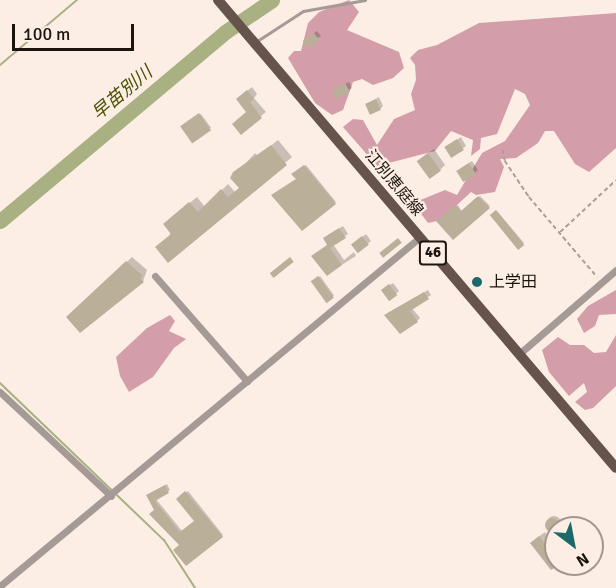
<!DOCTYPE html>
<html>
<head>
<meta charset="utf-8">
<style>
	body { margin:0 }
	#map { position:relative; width:616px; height:588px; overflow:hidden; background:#fceee4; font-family:Signika,"Noto Sans JP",sans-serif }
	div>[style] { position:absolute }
	.forest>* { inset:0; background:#d39ea9 }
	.shadow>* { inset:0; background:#0003; transform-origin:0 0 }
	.round { border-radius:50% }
	.stream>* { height:2px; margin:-1px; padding:0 1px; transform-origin:1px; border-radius:1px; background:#a9b081 }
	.river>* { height:15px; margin:-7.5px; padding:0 7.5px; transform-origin:7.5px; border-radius:7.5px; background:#a9b081 }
	.building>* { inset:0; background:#bab099; transform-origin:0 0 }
	.path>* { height:1.5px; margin-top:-0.75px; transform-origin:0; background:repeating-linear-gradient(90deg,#ab9f97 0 4.5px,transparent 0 7.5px) }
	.service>* { height:3px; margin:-1.5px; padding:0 1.5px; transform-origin:1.5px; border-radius:1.5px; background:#a69a97 }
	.minor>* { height:7px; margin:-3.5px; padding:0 3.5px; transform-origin:3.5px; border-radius:3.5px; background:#a69a97 }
	.primary>* { height:10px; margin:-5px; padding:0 5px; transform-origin:5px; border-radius:5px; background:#67534e }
	.dots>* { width:16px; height:16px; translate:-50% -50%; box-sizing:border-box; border:3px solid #fceee4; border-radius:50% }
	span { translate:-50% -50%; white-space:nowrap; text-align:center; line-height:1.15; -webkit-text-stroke:4.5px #fceee4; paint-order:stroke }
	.shield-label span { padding:2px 4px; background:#fceee4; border:2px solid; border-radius:4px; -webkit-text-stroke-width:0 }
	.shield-label { font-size:15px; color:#1c140e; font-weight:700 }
	.street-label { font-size:16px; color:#1c140e }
	.poi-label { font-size:16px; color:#1c140e }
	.left { translate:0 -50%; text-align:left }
	.water-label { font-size:18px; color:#4a5000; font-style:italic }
	.north { position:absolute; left:544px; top:516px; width:60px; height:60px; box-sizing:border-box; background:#fceee4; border:2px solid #a2978e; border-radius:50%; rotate:148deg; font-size:16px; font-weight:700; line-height:24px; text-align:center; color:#1c140e }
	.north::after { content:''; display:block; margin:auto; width:21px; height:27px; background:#1b696b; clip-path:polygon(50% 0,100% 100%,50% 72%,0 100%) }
	.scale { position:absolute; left:12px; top:24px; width:122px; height:27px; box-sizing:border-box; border:3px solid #1c140e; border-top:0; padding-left:8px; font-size:18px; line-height:21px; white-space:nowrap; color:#1c140e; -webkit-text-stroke:4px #fceee4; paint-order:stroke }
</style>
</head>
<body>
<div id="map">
	<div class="forest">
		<i style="clip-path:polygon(349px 0,359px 12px,347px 30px,399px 52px,404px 68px,393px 78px,373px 85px,362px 79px,353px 82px,343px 110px,332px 115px,315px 103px,288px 58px,294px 51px,301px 51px,308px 23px,319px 12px)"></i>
		<i style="clip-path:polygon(616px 13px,616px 148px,589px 172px,575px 164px,554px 131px,545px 131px,538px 143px,516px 158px,500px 159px,504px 167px,495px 192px,476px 195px,471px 192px,441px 220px,428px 223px,419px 211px,418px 201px,445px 190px,457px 195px,482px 153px,505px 141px,530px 105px,525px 94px,515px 89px,497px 134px,481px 138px,480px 149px,471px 156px,473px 140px,451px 131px,435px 151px,377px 166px,343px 127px,353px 119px,363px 120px,377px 145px,394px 119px,415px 110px,411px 94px,416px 80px,415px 65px,410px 58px,418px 50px,437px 45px,479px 23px)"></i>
		<i style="clip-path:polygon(616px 290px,616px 314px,599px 315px,595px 326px,584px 333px,577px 319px,588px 306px)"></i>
		<i style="clip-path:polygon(170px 315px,175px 321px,169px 331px,186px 339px,174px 348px,153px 377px,129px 392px,120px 376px,116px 357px,147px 328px)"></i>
		<i style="clip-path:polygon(616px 335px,616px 386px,593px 408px,585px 410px,575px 402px,587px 392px,584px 383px,569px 396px,549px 372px,542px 350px,558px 337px,570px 345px,584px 345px,594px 353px,606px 352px)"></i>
	</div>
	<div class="shadow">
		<i style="clip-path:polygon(317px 31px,321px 36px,318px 38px,308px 38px)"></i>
		<i style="clip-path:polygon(349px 82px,352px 88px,338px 98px,337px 88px)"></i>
		<i style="clip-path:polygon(252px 87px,257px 94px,254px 98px,266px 112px,241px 133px,248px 112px,242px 95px)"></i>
		<i style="clip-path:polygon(379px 97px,383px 106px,380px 109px,370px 102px)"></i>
		<i style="left:201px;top:114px;width:17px;height:22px;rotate:54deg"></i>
		<i style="clip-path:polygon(461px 137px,466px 146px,452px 156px,450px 145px)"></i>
		<i style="clip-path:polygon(278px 140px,292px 157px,168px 261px,171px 218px,197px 197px,205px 207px,228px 184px,235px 192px,240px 188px,232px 178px,255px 153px,258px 156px)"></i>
		<i style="clip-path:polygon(434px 149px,445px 165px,440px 170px,424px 156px)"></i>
		<i style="clip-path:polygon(472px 161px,478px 170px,475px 173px,461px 168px)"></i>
		<i style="clip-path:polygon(306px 165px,336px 202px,302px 229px,298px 179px,293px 174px)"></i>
		<i style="clip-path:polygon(480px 196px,490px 206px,453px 238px,438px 221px,458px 205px,462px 212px)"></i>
		<i style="clip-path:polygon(497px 211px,524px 243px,518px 248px,492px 215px)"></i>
		<i style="clip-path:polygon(343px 226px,348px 234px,333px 244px,344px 260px,354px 252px,356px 256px,327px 274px,328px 235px)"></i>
		<i style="clip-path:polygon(366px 234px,371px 241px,358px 252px,356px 242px)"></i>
		<i style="clip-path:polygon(132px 257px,147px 270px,143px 281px,68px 317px)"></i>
		<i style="left:320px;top:276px;width:24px;height:9px;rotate:54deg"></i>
		<i style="clip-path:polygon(393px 283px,399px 291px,396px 294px,386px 287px)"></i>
		<i style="clip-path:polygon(428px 290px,431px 295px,412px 308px,420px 318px,417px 321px,388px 313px)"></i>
		<i style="clip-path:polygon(167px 484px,170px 490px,156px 499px,182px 531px,196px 520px,178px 499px,188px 491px,223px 535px,186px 564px,181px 545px,156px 510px,150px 494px)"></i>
		<i class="round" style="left:547px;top:516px;width:14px;height:14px"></i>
		<i style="clip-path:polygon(580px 519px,587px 528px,571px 528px,570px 527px)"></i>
		<i style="clip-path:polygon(545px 532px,556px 547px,557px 564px,552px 568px,537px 538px)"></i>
	</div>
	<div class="stream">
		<i style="left:0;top:65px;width:101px;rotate:-40.2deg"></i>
		<i style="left:0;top:383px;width:227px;rotate:43.8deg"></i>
		<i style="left:164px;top:540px;width:57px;rotate:57.1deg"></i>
	</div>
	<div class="river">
		<i style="left:0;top:221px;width:294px;rotate:-40deg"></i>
		<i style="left:225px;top:32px;width:57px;rotate:-34.2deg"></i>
	</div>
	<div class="building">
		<i style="left:314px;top:33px;width:9px;height:14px;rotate:54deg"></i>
		<i style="left:345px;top:83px;width:10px;height:15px;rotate:61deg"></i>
		<i style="clip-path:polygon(247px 90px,254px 99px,250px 102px,262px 118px,241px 135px,232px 124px,246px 112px,236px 99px)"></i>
		<i style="left:376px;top:99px;width:12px;height:12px;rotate:66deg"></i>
		<i style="left:199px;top:113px;width:21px;height:23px;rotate:55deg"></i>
		<i style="left:457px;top:139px;width:13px;height:15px;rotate:58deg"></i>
		<i style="clip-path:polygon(271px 145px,287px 165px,168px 263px,155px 247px,171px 234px,163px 224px,189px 202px,198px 212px,221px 189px,228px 197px,239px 188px,230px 178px,233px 172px)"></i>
		<i style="left:428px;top:153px;width:22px;height:14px;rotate:54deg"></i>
		<i style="left:469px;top:163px;width:13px;height:15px;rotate:58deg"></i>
		<i style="clip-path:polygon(304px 165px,336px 204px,302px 231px,271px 195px,296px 179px,291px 174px)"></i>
		<i style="clip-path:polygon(478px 196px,490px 208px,453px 240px,436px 221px,456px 205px,461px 211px)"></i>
		<i style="left:496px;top:210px;width:45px;height:8px;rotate:51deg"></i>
		<i style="clip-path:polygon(339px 228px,346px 238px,330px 248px,342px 265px,327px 276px,311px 256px,327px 245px,323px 238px)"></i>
		<i style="left:362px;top:236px;width:11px;height:14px;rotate:52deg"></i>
		<i style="left:398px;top:238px;width:6px;height:24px;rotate:51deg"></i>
		<i style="left:290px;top:257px;width:6px;height:26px;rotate:51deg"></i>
		<i style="clip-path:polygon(126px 261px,143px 276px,140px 278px,144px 282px,80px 333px,66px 317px)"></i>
		<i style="left:318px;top:276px;width:27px;height:9px;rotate:54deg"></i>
		<i style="left:389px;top:284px;width:14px;height:10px;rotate:54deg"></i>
		<i style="clip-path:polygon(424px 292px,429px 299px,410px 311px,418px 322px,400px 334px,384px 315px)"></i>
		<i style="clip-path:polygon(165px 485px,169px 493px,155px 501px,180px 532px,194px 521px,176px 499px,185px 491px,223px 537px,186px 566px,173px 550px,179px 545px,149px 514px,154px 510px,146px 495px)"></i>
		<i class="round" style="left:545px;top:518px;width:14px;height:14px"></i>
		<i style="clip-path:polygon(539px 536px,556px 558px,556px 567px,551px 570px,530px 543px)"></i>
	</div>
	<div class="path">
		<i style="left:503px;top:150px;width:11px;rotate:80deg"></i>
		<i style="left:505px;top:161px;width:43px;rotate:56.3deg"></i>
		<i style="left:529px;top:197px;width:105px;rotate:49.6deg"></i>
		<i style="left:560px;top:232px;width:76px;rotate:-42.9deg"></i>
	</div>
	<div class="service">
		<i style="left:257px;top:41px;width:55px;rotate:-33.1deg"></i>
		<i style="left:303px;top:11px;width:63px;rotate:-10.1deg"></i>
	</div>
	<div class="minor">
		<i style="left:155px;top:276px;width:140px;rotate:48.8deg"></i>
		<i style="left:519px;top:354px;width:128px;rotate:-40.9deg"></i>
		<i style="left:0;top:392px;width:152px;rotate:43.1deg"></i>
		<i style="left:0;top:586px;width:546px;rotate:-39.72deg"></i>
	</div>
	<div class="primary">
		<i style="left:218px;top:0;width:614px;rotate:49.62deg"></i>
	</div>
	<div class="dots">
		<i style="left:477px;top:282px;background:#1b696b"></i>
	</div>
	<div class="shield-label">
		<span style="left:433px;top:253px">46</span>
	</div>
	<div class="street-label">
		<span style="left:394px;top:183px;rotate:50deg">江別恵庭線</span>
	</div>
	<div class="poi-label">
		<span class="left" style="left:489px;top:282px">上学田</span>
	</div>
	<div class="water-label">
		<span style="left:122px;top:93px;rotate:-40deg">早苗別川</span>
	</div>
	<div class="north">N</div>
	<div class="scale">100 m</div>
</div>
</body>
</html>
